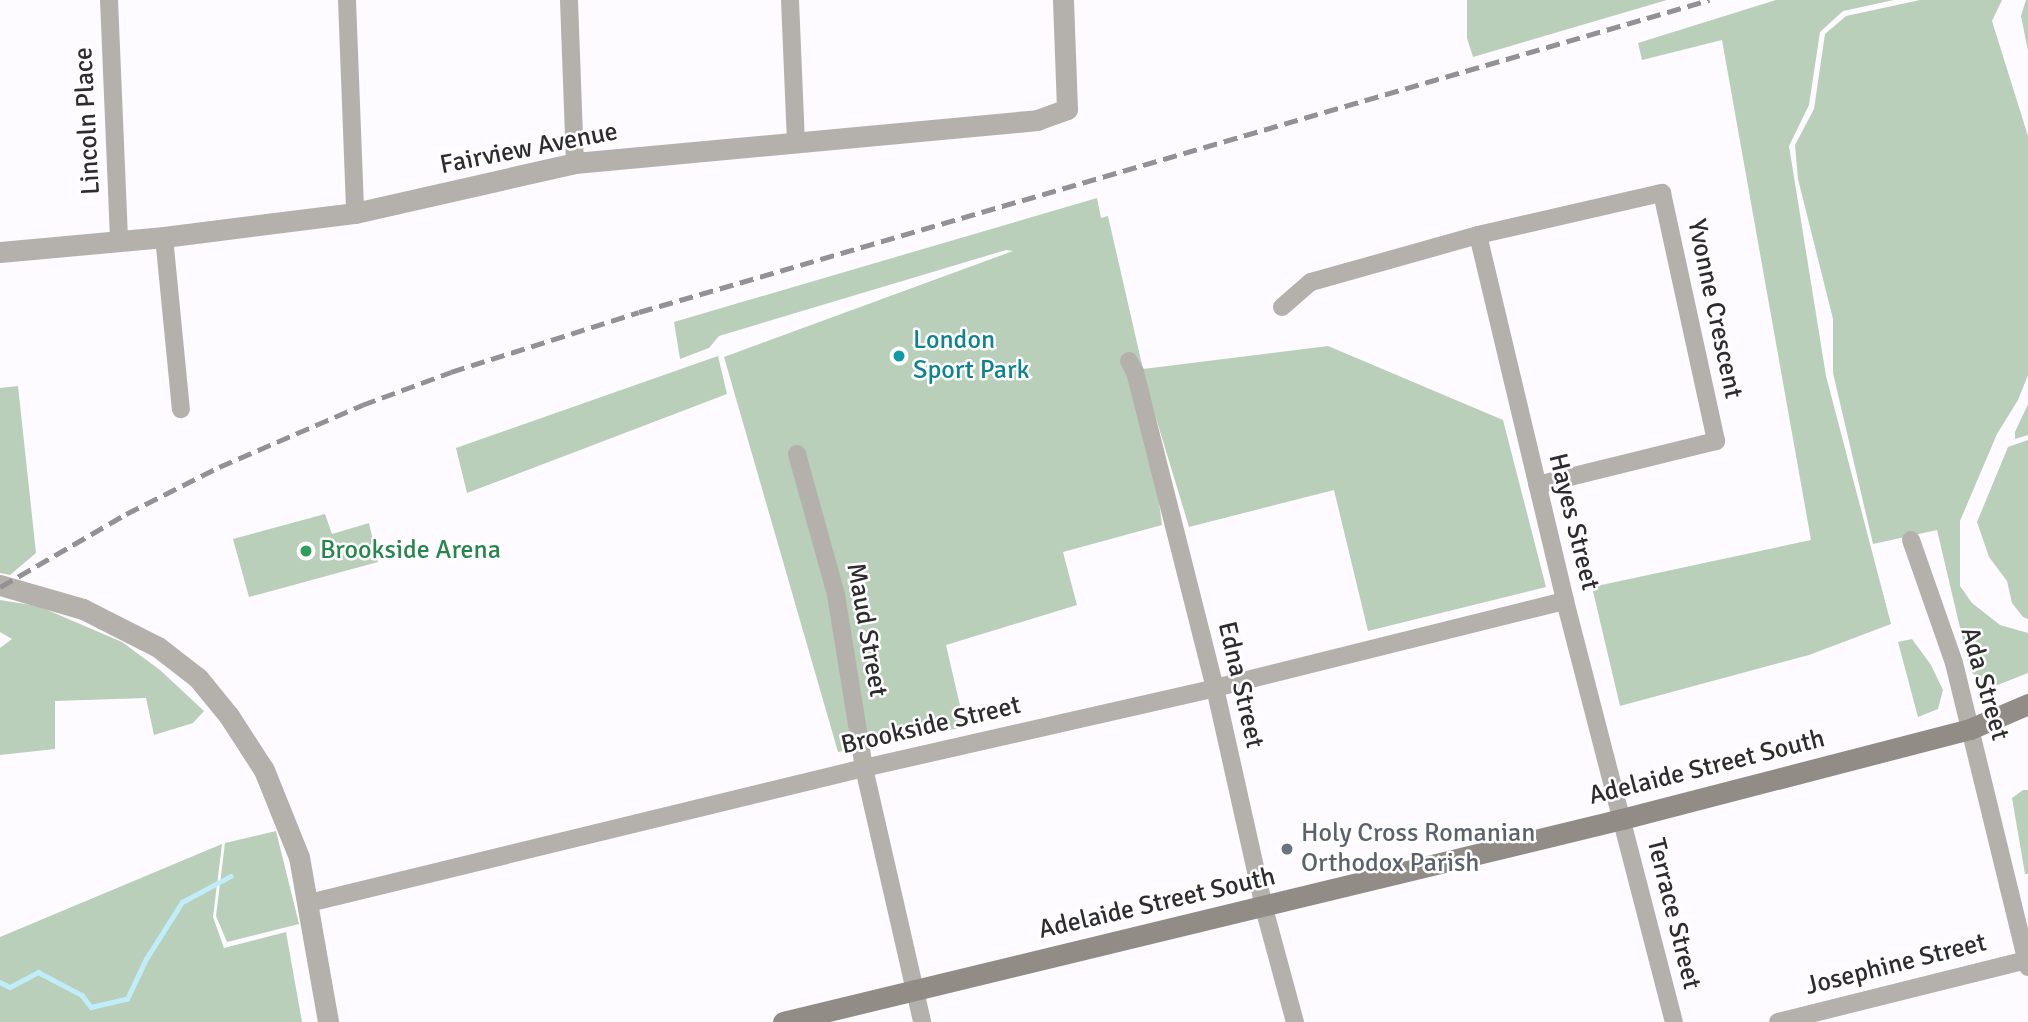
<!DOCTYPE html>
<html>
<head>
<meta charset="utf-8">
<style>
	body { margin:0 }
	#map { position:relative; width:2028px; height:1022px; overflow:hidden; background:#fdfbff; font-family:Signika,sans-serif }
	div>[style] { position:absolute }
	.green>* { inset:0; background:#b9cfb9 }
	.stream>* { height:4.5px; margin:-2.25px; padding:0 2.25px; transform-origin:2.25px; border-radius:2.25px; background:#bfedfa }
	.minor>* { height:18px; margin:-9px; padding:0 9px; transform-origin:9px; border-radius:9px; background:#b4b1ad }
	.tertiary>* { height:21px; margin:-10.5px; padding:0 10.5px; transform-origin:10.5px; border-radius:10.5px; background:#b4b1ad }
	.secondary>* { height:21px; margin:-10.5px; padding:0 10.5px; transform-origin:10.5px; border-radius:10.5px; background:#918d86 }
	.rail>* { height:4.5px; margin-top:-2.25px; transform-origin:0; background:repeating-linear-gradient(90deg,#949195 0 14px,transparent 0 21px) }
	.dots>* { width:19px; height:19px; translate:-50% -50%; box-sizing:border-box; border:4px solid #fff; border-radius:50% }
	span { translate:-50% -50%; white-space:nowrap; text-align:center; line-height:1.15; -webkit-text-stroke:5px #fff; paint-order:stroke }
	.street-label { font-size:26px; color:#2f2c30 }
	.culture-label { font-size:26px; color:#0d838f }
	.left { translate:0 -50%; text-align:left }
	.leisure-label { font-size:26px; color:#27864d }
	.worship-label { font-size:26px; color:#5b616d }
</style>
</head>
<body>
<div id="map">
	<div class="green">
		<i style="clip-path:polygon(1467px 0,1667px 0,1473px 57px,1467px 38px)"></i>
		<i style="clip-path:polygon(1776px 0,1894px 0,1843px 11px,1820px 32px,1809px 105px,1789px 146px,1826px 376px,1891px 624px,1809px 655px,1620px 706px,1592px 587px,1811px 540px,1722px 40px,1642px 60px,1638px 43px)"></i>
		<i style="clip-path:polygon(1920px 0,2002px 0,1992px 21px,2028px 136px,2028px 375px,2018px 400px,1997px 434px,1960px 521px,1960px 586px,1972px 603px,2000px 625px,2028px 633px,2028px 673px,1995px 686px,1981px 683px,1970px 670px,1937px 530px,1873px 544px,1833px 373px,1833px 319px,1798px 179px,1795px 145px,1814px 109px,1825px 34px,1846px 16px)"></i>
		<i style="clip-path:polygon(2026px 0,2028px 0,2028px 51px,2021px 16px)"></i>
		<i style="clip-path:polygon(1097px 198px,1101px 218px,1108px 216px,1143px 369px,1328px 346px,1503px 420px,1546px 587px,1368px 631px,1334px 490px,1189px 527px,1143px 375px,1162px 525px,1063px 552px,1077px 605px,946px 645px,965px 727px,838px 752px,724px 357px,1013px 251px,1006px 250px,719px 336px,709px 348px,680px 359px,674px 322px)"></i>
		<i style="clip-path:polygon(718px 356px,727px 394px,467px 493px,456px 448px)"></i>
		<i style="clip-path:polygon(18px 386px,36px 553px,10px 575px,0 573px,0 388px)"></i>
		<i style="clip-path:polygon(2028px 404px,2028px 435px,2015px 439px,2015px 432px)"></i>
		<i style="clip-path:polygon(2028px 440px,2028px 619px,2023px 617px,2012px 603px,2007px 581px,1989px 557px,1977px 522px,2008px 447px)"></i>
		<i style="clip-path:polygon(325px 514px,332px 534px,369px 523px,378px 562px,249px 597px,233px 539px)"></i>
		<i style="clip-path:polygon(0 600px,38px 606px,122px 642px,160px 670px,204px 711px,193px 723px,154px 735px,146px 698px,55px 701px,55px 749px,0 755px,0 648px,12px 639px,0 632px)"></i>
		<i style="clip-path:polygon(1912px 639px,1931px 665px,1943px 690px,1938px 709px,1918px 717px,1898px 642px)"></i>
		<i style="clip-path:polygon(2023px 790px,2028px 790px,2028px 874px,2025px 874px,2012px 798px)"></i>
		<i style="clip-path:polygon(276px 831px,299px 924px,227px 942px,216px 916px,225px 843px)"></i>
		<i style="clip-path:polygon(222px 844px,213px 917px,224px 948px,286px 932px,302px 1022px,0 1022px,0 937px)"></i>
	</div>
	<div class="stream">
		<i style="left:0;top:982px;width:11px;rotate:27deg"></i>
		<i style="left:10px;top:987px;width:32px;rotate:-28deg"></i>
		<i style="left:38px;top:972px;width:50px;rotate:27.6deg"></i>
		<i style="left:82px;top:995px;width:15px;rotate:53deg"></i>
		<i style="left:91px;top:1007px;width:37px;rotate:-13deg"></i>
		<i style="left:127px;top:999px;width:44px;rotate:-64.6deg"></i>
		<i style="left:146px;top:959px;width:67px;rotate:-57.7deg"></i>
		<i style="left:182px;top:902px;width:55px;rotate:-28deg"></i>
	</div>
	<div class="minor">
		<i style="left:109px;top:0;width:240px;rotate:87.6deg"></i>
		<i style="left:347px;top:0;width:213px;rotate:87.8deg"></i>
		<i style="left:569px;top:0;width:163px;rotate:87.9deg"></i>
		<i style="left:790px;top:0;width:142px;rotate:87.6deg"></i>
		<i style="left:1478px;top:235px;width:376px;rotate:76.6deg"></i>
		<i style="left:1565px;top:601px;width:435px;rotate:75.5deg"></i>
		<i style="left:164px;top:237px;width:173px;rotate:84.4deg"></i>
		<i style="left:1282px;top:307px;width:38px;rotate:-41deg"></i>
		<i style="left:1311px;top:282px;width:173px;rotate:-15.7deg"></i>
		<i style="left:1478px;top:235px;width:189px;rotate:-12.9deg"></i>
		<i style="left:1662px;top:193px;width:254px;rotate:77.7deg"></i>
		<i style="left:1716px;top:441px;width:184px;rotate:166.2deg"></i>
		<i style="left:1129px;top:361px;width:13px;rotate:61deg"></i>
		<i style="left:1135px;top:372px;width:326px;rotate:75.8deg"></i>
		<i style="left:1215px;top:688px;width:225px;rotate:77.4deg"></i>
		<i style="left:1264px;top:908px;width:118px;rotate:74.8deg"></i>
		<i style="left:797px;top:454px;width:146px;rotate:74.5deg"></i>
		<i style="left:836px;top:595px;width:175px;rotate:80.8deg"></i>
		<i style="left:864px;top:768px;width:261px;rotate:77.1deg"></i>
		<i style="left:1911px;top:540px;width:130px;rotate:70.7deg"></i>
		<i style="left:1954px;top:663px;width:313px;rotate:76.3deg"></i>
		<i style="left:309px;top:903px;width:571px;rotate:-13.67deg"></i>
		<i style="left:864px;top:768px;width:360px;rotate:-12.8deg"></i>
		<i style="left:1215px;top:688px;width:361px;rotate:-14deg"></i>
		<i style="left:1778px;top:1022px;width:256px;rotate:-14deg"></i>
	</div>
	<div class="tertiary">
		<i style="left:0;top:252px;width:165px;rotate:-5.2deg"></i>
		<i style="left:164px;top:237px;width:193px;rotate:-7.2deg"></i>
		<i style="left:355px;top:213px;width:226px;rotate:-12.8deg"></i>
		<i style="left:575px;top:163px;width:464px;rotate:-5.3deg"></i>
		<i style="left:1037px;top:120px;width:32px;rotate:-20deg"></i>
		<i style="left:1067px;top:109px;width:109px;rotate:-92.1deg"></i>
		<i style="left:0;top:585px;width:86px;rotate:16.1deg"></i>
		<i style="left:83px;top:609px;width:84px;rotate:26.9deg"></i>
		<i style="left:158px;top:647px;width:51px;rotate:37.8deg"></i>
		<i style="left:198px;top:678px;width:49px;rotate:50.8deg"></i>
		<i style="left:229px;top:716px;width:64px;rotate:57.1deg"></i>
		<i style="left:264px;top:770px;width:94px;rotate:68.1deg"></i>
		<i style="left:299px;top:857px;width:168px;rotate:80deg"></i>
	</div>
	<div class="secondary">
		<i style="left:783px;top:1022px;width:863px;rotate:-13.6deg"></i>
		<i style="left:1622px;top:819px;width:359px;rotate:-14.5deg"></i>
		<i style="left:1970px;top:729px;width:63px;rotate:-23.3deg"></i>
	</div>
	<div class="rail">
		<i style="left:0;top:587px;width:146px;rotate:-30.1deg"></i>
		<i style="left:126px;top:514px;width:104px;rotate:-26.8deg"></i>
		<i style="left:219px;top:467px;width:156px;rotate:-23.4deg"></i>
		<i style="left:362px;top:405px;width:95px;rotate:-20.3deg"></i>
		<i style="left:451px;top:372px;width:197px;rotate:-17.7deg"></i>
		<i style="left:639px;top:312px;width:1115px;rotate:-16.26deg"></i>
	</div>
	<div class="dots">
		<i style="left:899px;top:356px;background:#0f9aa8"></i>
		<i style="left:306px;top:551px;background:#2e9e5b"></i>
		<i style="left:1287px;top:849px;background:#6b7280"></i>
	</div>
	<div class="street-label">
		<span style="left:88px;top:121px;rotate:-93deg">Lincoln Place</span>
		<span style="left:529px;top:149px;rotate:-11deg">Fairview Avenue</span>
		<span style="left:1714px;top:309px;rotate:78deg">Yvonne Crescent</span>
		<span style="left:1573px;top:522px;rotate:76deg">Hayes Street</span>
		<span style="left:866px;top:630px;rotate:80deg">Maud Street</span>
		<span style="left:1984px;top:684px;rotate:74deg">Ada Street</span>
		<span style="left:1240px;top:685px;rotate:77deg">Edna Street</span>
		<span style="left:931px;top:726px;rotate:-13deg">Brookside Street</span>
		<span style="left:1707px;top:768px;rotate:-14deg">Adelaide Street South</span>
		<span style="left:1157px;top:904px;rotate:-13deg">Adelaide Street South</span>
		<span style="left:1673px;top:914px;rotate:76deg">Terrace Street</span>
		<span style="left:1896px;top:965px;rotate:-14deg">Josephine Street</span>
	</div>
	<div class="culture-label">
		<span class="left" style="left:913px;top:356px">London<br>Sport Park</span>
	</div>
	<div class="leisure-label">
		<span class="left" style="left:320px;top:551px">Brookside Arena</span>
	</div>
	<div class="worship-label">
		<span class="left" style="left:1301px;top:849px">Holy Cross Romanian<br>Orthodox Parish</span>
	</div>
</div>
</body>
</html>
